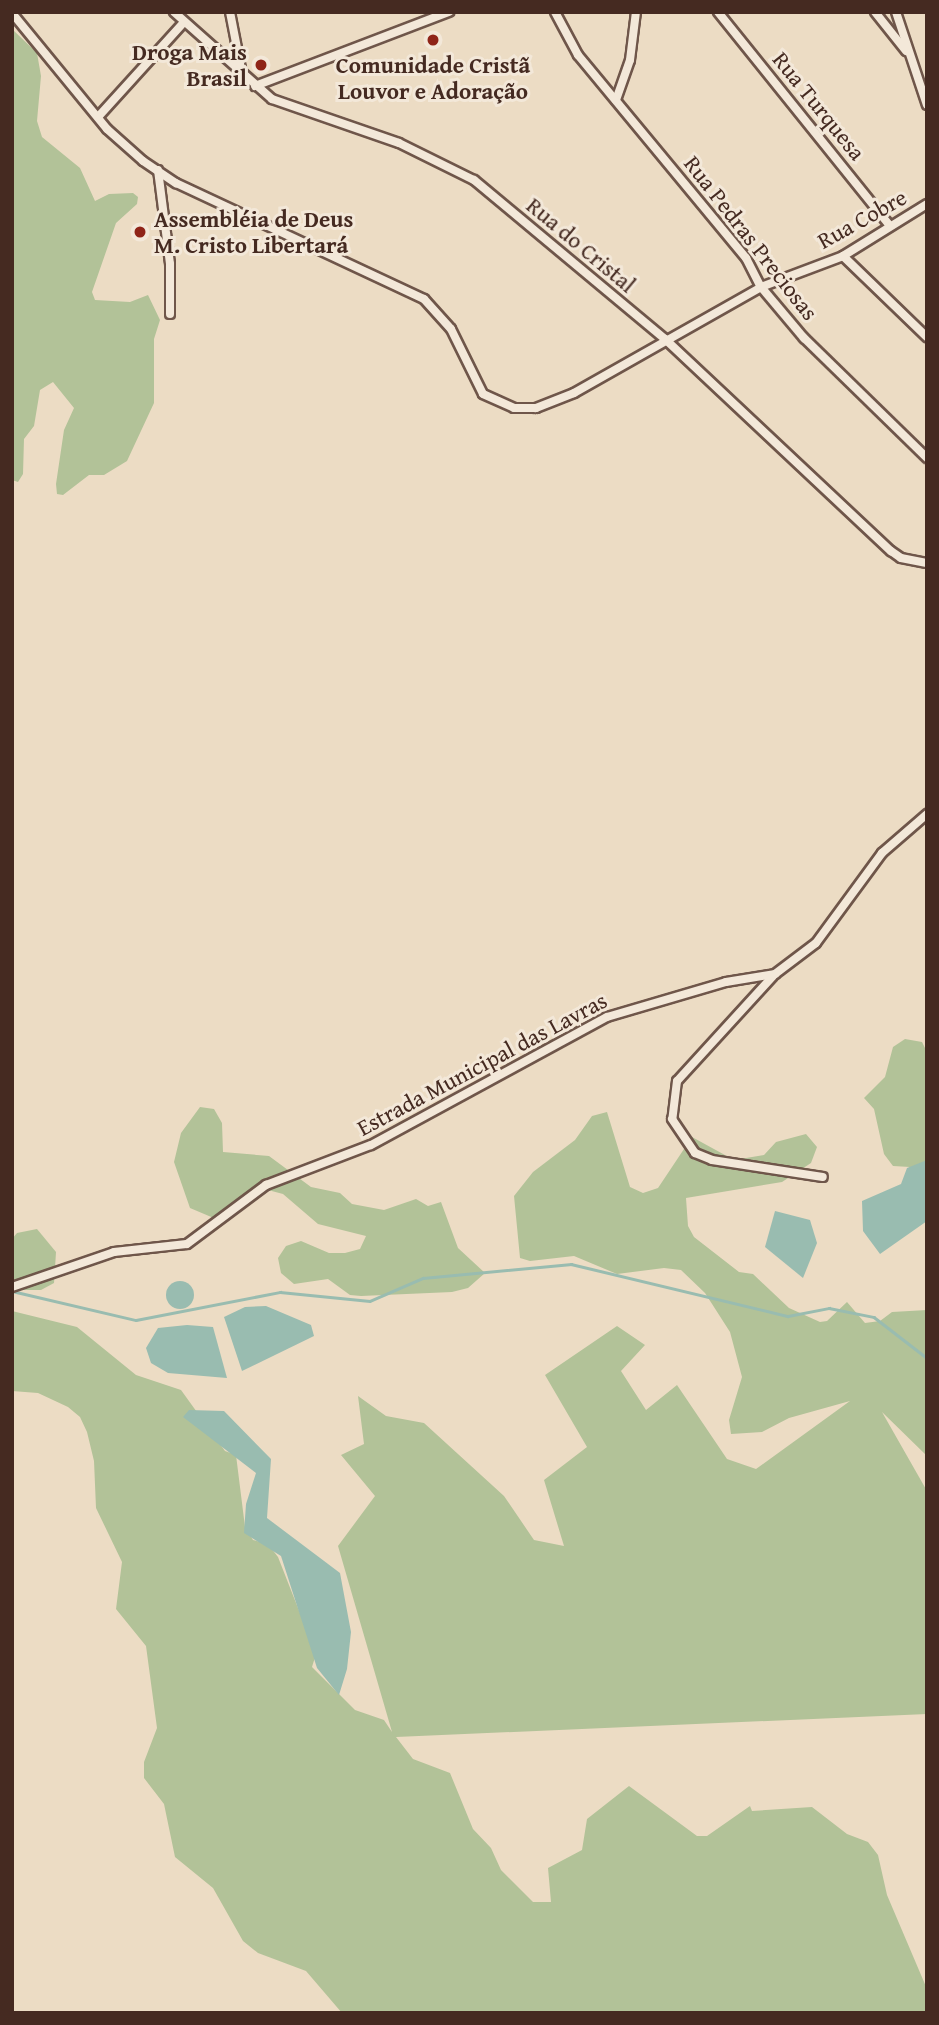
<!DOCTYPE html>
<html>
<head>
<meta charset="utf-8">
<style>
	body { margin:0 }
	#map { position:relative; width:939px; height:2025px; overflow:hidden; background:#ecdcc4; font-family:"Gentium Book Plus",serif }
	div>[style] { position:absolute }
	.green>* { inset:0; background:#b2c298 }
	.water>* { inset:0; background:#99bcb0 }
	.round { border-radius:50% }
	.stream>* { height:2.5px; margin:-1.25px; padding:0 1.25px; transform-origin:1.25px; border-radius:1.25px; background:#99bcb0 }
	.roads { filter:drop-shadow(2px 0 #6f564a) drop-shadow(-2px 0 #6f564a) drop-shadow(0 2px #6f564a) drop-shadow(0 -2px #6f564a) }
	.minor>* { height:8px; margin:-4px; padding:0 4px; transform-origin:4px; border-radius:4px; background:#f3e8d9 }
	.dots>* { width:19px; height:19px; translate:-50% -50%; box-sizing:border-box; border:4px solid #f3e8d9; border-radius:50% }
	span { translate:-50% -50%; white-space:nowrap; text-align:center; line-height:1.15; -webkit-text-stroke:6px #f3e8d9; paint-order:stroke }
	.poi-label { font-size:23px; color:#452a21; font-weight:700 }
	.right { translate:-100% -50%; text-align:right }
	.left { translate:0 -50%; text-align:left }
	.street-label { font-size:23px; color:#452a21 }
	.frame { position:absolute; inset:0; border:14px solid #452a21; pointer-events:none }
</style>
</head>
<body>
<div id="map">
	<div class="green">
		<i style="clip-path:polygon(12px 29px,37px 53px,41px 76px,37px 121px,42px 137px,80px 168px,95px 201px,109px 194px,133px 193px,138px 197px,137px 204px,116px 223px,92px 292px,95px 300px,130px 302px,148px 295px,160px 320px,154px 339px,154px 403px,127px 461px,104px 475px,89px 475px,63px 495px,57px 494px,56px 484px,64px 430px,74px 408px,53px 382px,40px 390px,34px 426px,24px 439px,23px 474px,18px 482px,12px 480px)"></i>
		<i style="clip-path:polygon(905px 1039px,922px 1042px,927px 1052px,927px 1168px,893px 1166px,884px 1154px,874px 1109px,864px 1098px,885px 1077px,893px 1047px)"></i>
		<i style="clip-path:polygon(200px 1107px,214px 1109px,222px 1123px,223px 1152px,269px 1156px,311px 1187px,340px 1193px,352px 1204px,384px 1210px,416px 1199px,428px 1206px,441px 1202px,458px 1248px,485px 1273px,468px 1288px,452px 1292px,361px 1296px,350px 1295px,328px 1279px,294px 1284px,281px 1273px,278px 1258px,286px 1246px,301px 1241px,329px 1253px,345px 1253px,360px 1249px,366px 1236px,318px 1224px,283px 1194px,268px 1190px,253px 1194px,216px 1219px,190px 1208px,174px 1162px,181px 1133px)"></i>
		<i style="clip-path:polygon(607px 1112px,630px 1187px,643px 1193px,658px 1188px,692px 1137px,734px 1160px,764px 1155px,776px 1142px,806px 1134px,817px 1147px,811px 1163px,782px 1182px,686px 1198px,688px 1226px,694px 1237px,739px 1272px,753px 1274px,789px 1308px,820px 1322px,827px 1321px,847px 1302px,865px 1323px,880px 1321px,892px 1312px,927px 1310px,927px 1456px,882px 1412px,927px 1491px,927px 1714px,396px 1737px,413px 1759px,450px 1773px,473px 1829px,491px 1848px,501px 1870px,533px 1902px,551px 1902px,548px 1868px,582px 1850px,587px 1819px,629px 1786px,697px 1836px,707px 1836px,750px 1806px,752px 1811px,812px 1807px,847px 1834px,868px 1842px,878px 1855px,887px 1895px,927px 1989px,927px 2013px,342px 2013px,306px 1971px,258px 1953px,243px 1941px,213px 1888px,175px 1857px,164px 1804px,144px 1778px,144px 1762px,157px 1728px,146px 1646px,116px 1609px,122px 1562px,96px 1508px,94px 1461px,87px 1432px,80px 1417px,68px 1407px,38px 1393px,12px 1391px,12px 1311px,77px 1327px,136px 1375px,181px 1390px,225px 1451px,236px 1455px,245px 1527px,253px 1540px,268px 1544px,278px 1557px,316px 1654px,312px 1667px,355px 1710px,384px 1720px,392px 1732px,338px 1546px,375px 1496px,341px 1455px,364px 1444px,358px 1396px,386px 1416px,424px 1423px,504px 1496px,534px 1540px,564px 1546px,544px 1480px,587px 1447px,545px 1375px,617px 1326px,645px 1345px,621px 1371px,646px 1410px,677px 1385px,727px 1459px,756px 1469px,850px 1401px,789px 1418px,762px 1432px,731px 1434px,729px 1420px,742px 1377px,730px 1332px,705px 1293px,681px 1270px,664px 1268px,617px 1274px,574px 1256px,530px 1261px,520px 1258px,514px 1196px,533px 1172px,575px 1140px,592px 1116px)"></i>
		<i style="clip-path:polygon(37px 1229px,56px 1252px,54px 1283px,41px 1290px,12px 1290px,12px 1239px,17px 1233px)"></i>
	</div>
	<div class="water">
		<i style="clip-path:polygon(927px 1160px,927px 1221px,880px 1254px,863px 1231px,862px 1201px,901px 1184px,907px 1168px)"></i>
		<i style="clip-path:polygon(775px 1211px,810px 1220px,817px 1243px,803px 1278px,765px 1247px)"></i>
		<i class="round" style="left:166px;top:1281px;width:28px;height:28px"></i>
		<i style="clip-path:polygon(266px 1306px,311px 1325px,314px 1336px,242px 1371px,224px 1317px,245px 1307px)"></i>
		<i style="clip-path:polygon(187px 1325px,213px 1327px,227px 1378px,168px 1373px,151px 1363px,146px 1348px,158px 1328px)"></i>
		<i style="clip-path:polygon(189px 1410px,224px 1411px,271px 1459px,267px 1518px,340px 1573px,351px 1632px,347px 1669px,339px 1695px,317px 1668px,281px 1556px,244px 1533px,246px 1504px,256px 1473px,183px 1417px)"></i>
	</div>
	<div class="stream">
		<i style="left:12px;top:1291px;width:127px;rotate:13.2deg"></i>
		<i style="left:136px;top:1320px;width:147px;rotate:-11deg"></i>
		<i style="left:280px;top:1292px;width:90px;rotate:5.7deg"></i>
		<i style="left:370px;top:1301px;width:58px;rotate:-23.5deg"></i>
		<i style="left:423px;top:1278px;width:149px;rotate:-5.4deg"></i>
		<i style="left:571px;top:1264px;width:223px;rotate:13.5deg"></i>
		<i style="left:788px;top:1316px;width:42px;rotate:-11deg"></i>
		<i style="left:829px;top:1308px;width:46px;rotate:11.3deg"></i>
		<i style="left:874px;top:1317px;width:67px;rotate:37.7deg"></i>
	</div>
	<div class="roads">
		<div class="minor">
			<i style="left:174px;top:12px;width:131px;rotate:41.6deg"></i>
			<i style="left:272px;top:99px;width:134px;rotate:19.1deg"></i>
			<i style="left:399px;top:143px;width:84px;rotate:26.3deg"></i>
			<i style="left:474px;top:180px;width:249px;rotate:39.8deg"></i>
			<i style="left:665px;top:339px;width:310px;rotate:43.2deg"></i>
			<i style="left:891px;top:551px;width:12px;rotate:35deg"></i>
			<i style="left:901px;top:558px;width:26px;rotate:11deg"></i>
			<i style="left:230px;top:12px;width:63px;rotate:79deg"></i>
			<i style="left:555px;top:12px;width:49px;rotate:61.9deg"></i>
			<i style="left:578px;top:55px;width:264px;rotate:50.4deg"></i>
			<i style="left:746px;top:258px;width:33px;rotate:63deg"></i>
			<i style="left:761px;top:287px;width:67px;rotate:49.9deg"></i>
			<i style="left:804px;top:338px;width:172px;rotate:44.3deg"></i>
			<i style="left:718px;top:12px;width:273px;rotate:51.2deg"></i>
			<i style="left:875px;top:12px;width:50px;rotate:51.5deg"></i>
			<i style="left:896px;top:12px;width:98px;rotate:71.6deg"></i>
			<i style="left:12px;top:13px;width:150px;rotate:50.7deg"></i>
			<i style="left:107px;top:129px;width:48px;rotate:41.6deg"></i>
			<i style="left:143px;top:161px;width:40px;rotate:34deg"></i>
			<i style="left:176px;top:183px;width:274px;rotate:25.1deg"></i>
			<i style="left:424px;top:299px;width:40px;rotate:48deg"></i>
			<i style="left:451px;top:329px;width:72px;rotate:63.8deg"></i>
			<i style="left:483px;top:394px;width:34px;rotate:24deg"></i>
			<i style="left:514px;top:408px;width:22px"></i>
			<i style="left:536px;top:408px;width:41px;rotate:-21.5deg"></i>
			<i style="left:574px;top:393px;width:215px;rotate:-29.5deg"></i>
			<i style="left:761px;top:287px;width:88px;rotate:-20.7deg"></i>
			<i style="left:843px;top:256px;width:99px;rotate:-31.8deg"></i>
			<i style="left:255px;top:86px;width:208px;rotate:-20.9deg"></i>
			<i style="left:616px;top:100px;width:42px;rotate:-70.7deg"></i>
			<i style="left:630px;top:60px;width:48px;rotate:-82.9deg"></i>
			<i style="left:98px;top:117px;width:128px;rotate:-47.8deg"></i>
			<i style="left:158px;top:170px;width:95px;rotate:82.7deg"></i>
			<i style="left:170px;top:264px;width:50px;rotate:90deg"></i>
			<i style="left:843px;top:256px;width:117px;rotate:44deg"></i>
			<i style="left:773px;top:976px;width:142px;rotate:132.4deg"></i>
			<i style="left:677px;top:1081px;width:38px;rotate:97deg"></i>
			<i style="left:672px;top:1119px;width:41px;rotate:55.9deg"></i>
			<i style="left:695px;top:1153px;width:18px;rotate:22deg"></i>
			<i style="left:712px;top:1160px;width:112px;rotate:8.7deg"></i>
			<i style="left:12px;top:1287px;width:108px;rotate:-18.9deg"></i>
			<i style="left:114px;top:1252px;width:73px;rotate:-6.3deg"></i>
			<i style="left:187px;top:1244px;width:99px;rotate:-36.8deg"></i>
			<i style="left:266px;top:1185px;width:112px;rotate:-20.9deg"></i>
			<i style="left:371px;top:1145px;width:268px;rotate:-28.5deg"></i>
			<i style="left:607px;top:1017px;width:124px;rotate:-16.4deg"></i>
			<i style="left:726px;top:982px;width:50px;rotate:-9.3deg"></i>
			<i style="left:775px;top:974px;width:51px;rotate:-37.1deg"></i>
			<i style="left:816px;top:943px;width:112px;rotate:-53.7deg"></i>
			<i style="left:882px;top:853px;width:60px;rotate:-40.9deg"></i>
		</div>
	</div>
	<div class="dots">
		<i style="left:433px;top:40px;background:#8f2418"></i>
		<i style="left:261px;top:65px;background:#8f2418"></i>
		<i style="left:140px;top:232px;background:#8f2418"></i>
	</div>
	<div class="poi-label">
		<span class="right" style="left:247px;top:65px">Droga Mais<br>Brasil</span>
		<span style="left:433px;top:78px">Comunidade Cristã<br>Louvor e Adoração</span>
		<span class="left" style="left:154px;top:232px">Assembléia de Deus<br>M. Cristo Libertará</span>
	</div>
	<div class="street-label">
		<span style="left:819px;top:106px;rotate:51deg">Rua Turquesa</span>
		<span style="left:862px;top:219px;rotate:-29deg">Rua Cobre</span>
		<span style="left:751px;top:238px;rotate:52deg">Rua Pedras Preciosas</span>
		<span style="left:581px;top:245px;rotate:40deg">Rua do Cristal</span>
		<span style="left:482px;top:1064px;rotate:-28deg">Estrada Municipal das Lavras</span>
	</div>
	<div class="frame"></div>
</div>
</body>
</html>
